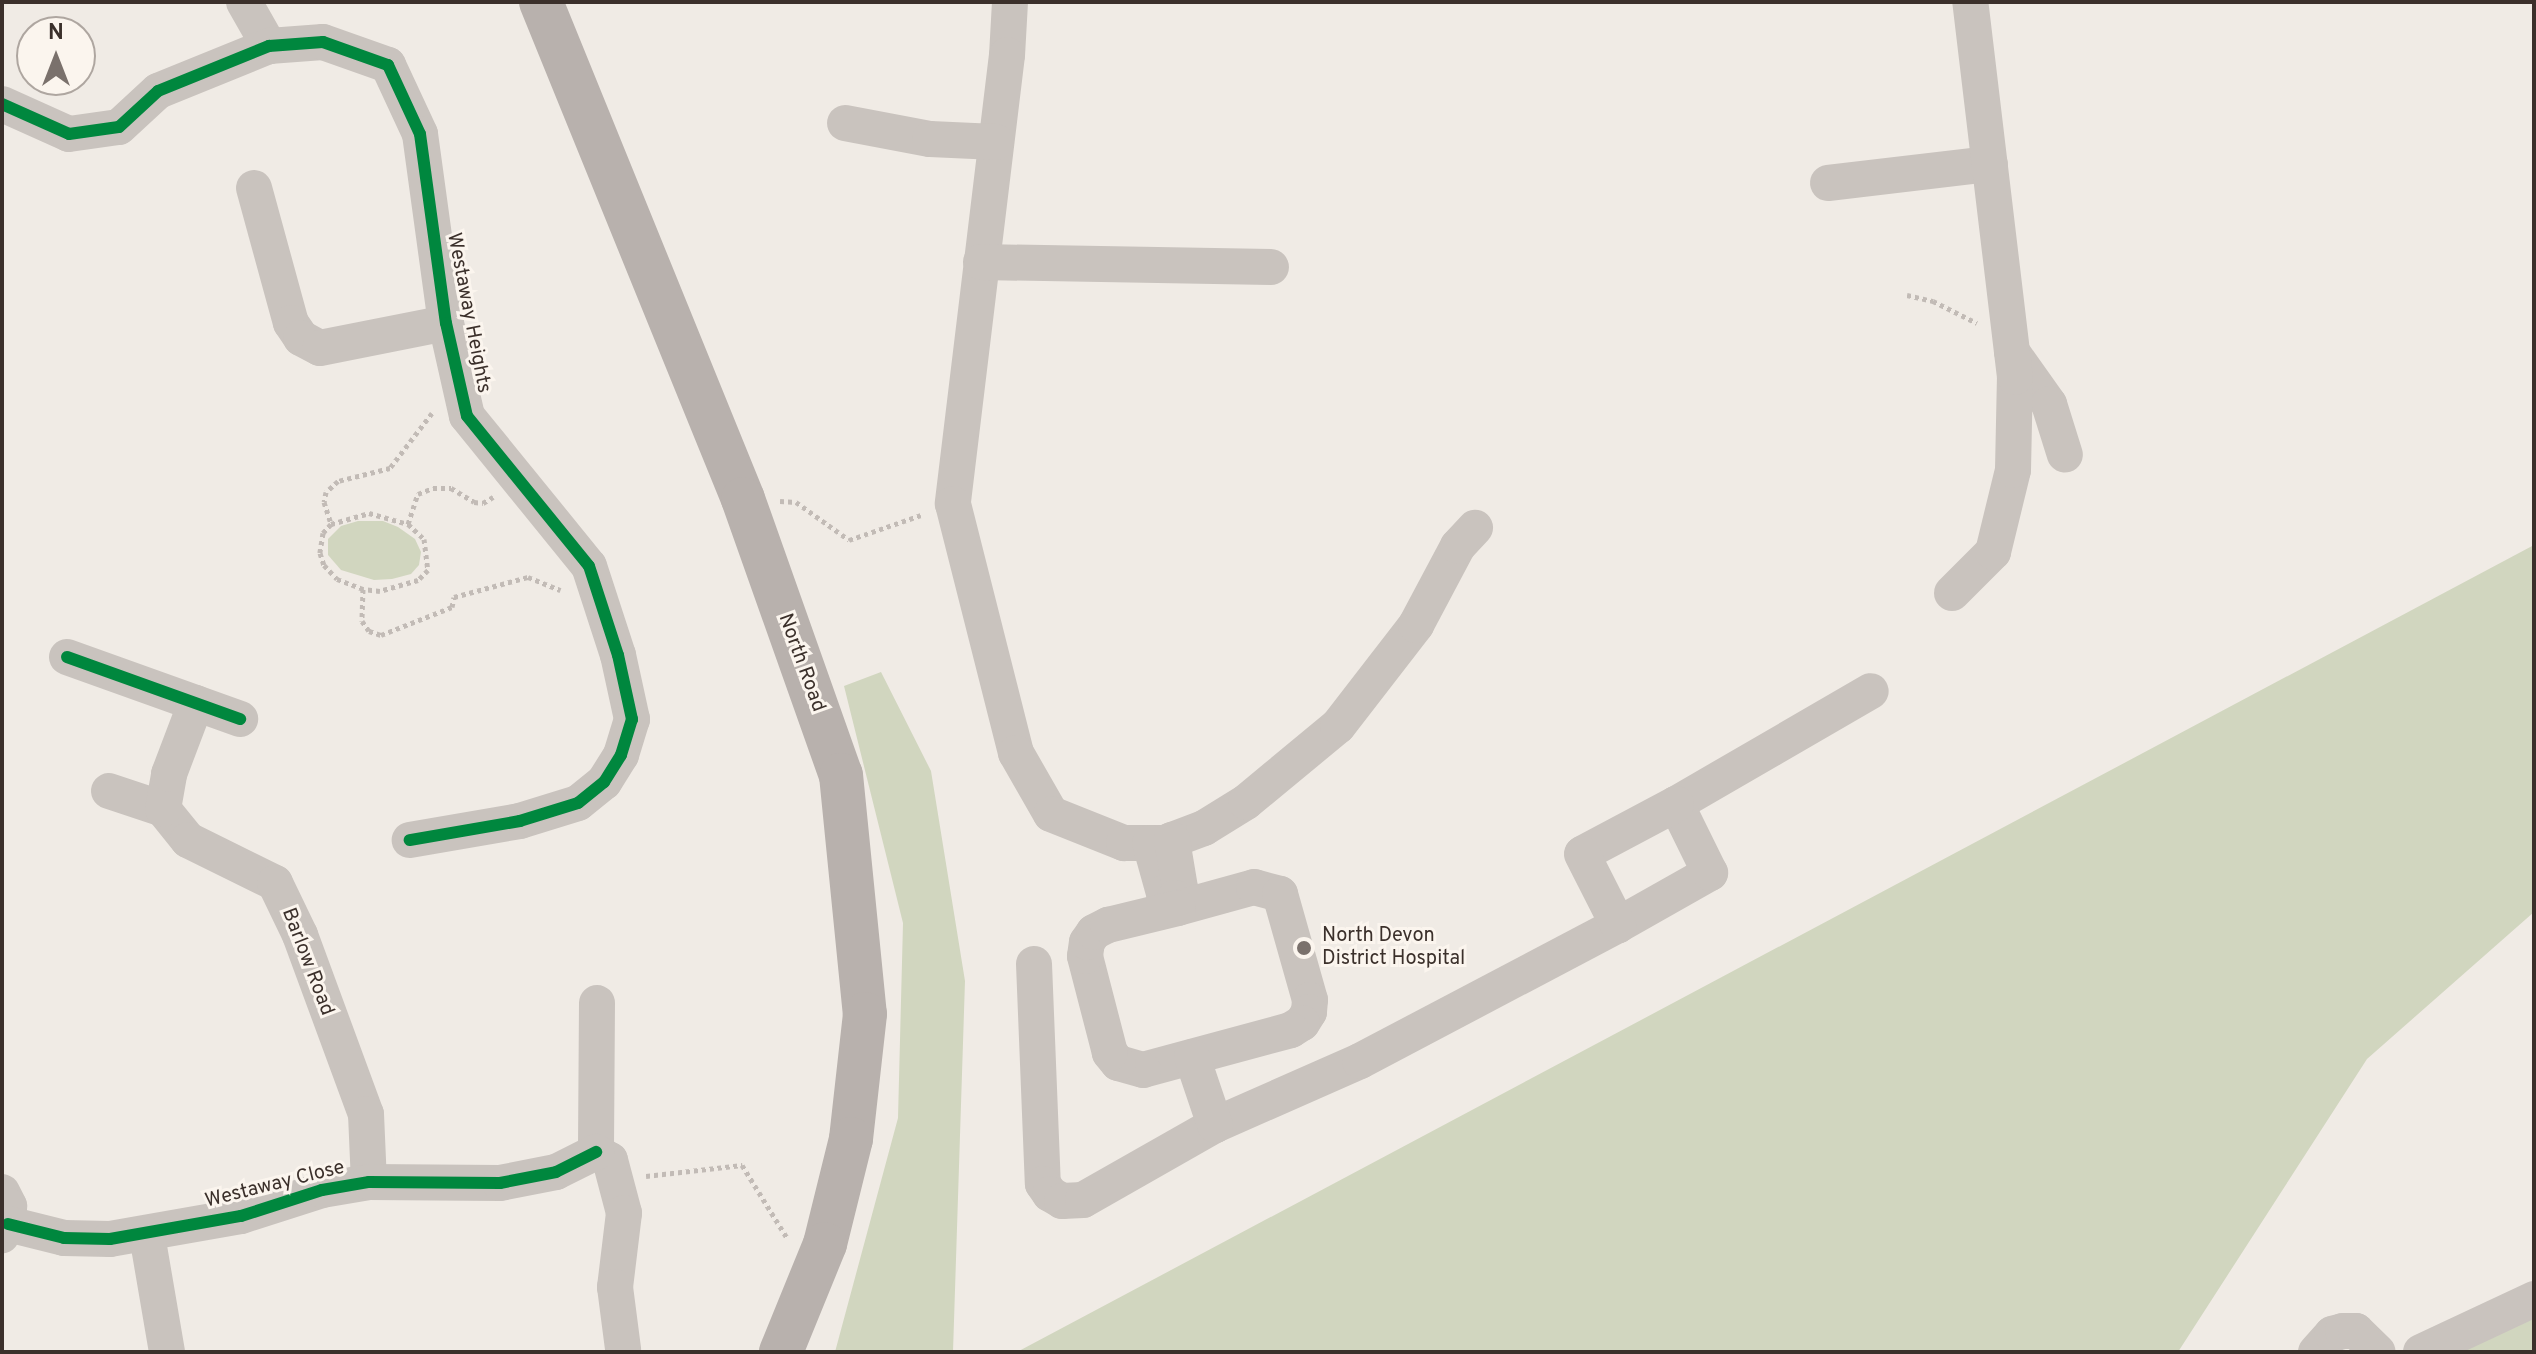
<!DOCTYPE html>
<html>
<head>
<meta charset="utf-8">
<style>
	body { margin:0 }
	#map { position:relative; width:2536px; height:1354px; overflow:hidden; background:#f0ebe5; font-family:Overpass,sans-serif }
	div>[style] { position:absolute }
	.green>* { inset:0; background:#d1d6bf }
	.path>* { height:5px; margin-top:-2.5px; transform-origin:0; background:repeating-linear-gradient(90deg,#c2bbb6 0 4px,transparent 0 8px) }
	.minor>* { height:36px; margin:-18px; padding:0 18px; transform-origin:18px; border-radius:18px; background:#c9c3be }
	.major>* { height:44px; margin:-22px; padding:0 22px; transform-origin:22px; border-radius:22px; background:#b8b1ad }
	.cycleway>* { height:12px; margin:-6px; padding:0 6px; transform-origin:6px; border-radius:6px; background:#00873e }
	.dots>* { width:22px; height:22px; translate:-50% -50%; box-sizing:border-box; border:4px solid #fbf5ee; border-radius:50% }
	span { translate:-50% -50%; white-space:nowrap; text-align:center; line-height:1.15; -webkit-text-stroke:6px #fbf5ee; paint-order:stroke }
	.street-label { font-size:20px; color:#3b302b }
	.poi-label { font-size:20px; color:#3b302b }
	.left { translate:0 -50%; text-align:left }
	.frame { position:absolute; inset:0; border:4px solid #3b302b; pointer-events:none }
	.north { position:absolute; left:16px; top:16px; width:80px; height:80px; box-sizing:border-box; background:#fbf5ee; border:2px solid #aea6a0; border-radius:50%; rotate:0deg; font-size:22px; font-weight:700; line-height:32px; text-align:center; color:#3b302b }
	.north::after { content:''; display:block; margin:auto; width:28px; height:36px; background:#7a716c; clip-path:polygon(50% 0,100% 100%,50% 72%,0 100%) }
</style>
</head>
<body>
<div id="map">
	<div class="green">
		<i style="clip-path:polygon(358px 521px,383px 521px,398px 527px,415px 539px,421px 552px,419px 565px,411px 574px,392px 579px,374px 580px,341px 570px,328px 555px,328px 539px,341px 526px)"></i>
		<i style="clip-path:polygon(2534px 545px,2534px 912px,2367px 1059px,2178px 1352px,1017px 1352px)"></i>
		<i style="clip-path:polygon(881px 672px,931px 771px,965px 981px,953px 1352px,835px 1352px,898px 1118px,903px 923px,844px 686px)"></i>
		<i style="clip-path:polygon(2534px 1311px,2534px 1352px,2442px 1352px)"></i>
	</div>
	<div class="path">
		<i style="left:1907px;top:295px;width:27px;rotate:13deg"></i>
		<i style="left:1933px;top:301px;width:49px;rotate:26.6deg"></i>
		<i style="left:432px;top:413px;width:69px;rotate:127.4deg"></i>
		<i style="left:390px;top:468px;width:54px;rotate:166deg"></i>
		<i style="left:338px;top:481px;width:16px;rotate:137deg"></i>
		<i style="left:326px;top:492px;width:10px;rotate:101deg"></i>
		<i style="left:324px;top:502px;width:23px;rotate:72deg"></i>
		<i style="left:331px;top:524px;width:12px;rotate:132deg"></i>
		<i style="left:323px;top:533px;width:20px;rotate:99deg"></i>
		<i style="left:320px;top:553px;width:13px;rotate:72deg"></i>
		<i style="left:324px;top:565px;width:19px;rotate:47deg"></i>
		<i style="left:337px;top:579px;width:28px;rotate:21deg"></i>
		<i style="left:363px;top:589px;width:32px;rotate:92deg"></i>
		<i style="left:362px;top:621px;width:12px;rotate:55deg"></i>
		<i style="left:369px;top:631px;width:13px;rotate:18deg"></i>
		<i style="left:381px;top:635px;width:76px;rotate:-21.5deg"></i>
		<i style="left:452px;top:607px;width:10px;rotate:-79deg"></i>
		<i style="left:454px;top:597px;width:77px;rotate:-15.1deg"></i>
		<i style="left:528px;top:577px;width:35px;rotate:22deg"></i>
		<i style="left:780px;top:501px;width:16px;rotate:4deg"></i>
		<i style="left:796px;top:502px;width:65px;rotate:35.6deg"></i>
		<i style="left:849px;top:540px;width:76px;rotate:-19.1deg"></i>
		<i style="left:331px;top:524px;width:40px;rotate:-16deg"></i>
		<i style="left:369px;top:513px;width:41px;rotate:15.8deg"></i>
		<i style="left:408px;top:524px;width:22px;rotate:43deg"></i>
		<i style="left:424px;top:539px;width:31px;rotate:83deg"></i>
		<i style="left:428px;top:570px;width:14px;rotate:135deg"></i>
		<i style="left:418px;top:580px;width:40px;rotate:164deg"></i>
		<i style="left:380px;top:591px;width:17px;rotate:-173deg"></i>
		<i style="left:408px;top:524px;width:32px;rotate:-72deg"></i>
		<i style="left:418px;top:494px;width:16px;rotate:-22deg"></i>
		<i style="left:433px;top:488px;width:18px"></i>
		<i style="left:451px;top:488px;width:27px;rotate:31deg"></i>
		<i style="left:474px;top:502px;width:9px;rotate:6deg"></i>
		<i style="left:483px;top:503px;width:12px;rotate:-31deg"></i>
		<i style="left:646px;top:1176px;width:97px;rotate:-6.5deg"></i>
		<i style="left:742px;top:1165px;width:86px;rotate:58.3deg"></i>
	</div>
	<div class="minor">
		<i style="left:244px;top:2px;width:51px;rotate:60.4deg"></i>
		<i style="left:1010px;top:2px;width:53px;rotate:93.2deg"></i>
		<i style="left:1007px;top:55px;width:452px;rotate:96.9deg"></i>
		<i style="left:953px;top:504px;width:257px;rotate:75.8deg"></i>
		<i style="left:1016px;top:753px;width:70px;rotate:60.2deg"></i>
		<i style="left:1051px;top:814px;width:79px;rotate:21.7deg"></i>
		<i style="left:1124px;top:843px;width:40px"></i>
		<i style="left:1164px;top:843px;width:43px;rotate:-20.6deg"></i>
		<i style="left:1204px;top:828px;width:49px;rotate:-31.8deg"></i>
		<i style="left:1246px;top:802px;width:119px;rotate:-39.6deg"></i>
		<i style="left:1338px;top:726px;width:128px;rotate:-52.3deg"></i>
		<i style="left:1416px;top:625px;width:89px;rotate:-62deg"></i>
		<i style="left:1458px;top:546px;width:25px;rotate:-47deg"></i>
		<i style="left:2px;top:104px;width:73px;rotate:24.1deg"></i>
		<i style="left:69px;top:134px;width:50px;rotate:-8deg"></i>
		<i style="left:119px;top:127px;width:53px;rotate:-42.7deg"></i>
		<i style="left:158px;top:91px;width:120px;rotate:-22.1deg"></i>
		<i style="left:269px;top:46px;width:54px;rotate:-4.2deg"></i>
		<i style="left:323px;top:42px;width:69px;rotate:19.5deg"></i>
		<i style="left:388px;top:65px;width:76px;rotate:65.1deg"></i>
		<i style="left:420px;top:134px;width:191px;rotate:82.2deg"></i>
		<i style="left:446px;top:323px;width:95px;rotate:77.3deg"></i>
		<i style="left:467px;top:416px;width:193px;rotate:50.9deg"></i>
		<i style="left:589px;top:566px;width:94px;rotate:72deg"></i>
		<i style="left:618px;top:655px;width:66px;rotate:77.7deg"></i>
		<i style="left:632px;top:719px;width:38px;rotate:107deg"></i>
		<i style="left:621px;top:755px;width:32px;rotate:122deg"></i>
		<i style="left:604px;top:782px;width:33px;rotate:141deg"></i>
		<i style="left:578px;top:803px;width:61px;rotate:162.8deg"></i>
		<i style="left:520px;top:821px;width:112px;rotate:170.2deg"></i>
		<i style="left:845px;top:123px;width:86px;rotate:10.7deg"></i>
		<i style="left:930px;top:139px;width:66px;rotate:2.6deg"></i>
		<i style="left:1828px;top:183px;width:163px;rotate:-6.7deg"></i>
		<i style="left:254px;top:188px;width:140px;rotate:74.7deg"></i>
		<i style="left:291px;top:323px;width:18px;rotate:56deg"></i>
		<i style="left:301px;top:338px;width:21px;rotate:28deg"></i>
		<i style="left:320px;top:348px;width:128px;rotate:-11.2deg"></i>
		<i style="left:981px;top:262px;width:290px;rotate:1deg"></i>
		<i style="left:2012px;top:352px;width:64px;rotate:54.6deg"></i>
		<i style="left:2049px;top:404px;width:53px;rotate:72.6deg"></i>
		<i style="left:1952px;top:593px;width:58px;rotate:-45deg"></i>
		<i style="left:1993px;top:552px;width:84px;rotate:-76.3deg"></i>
		<i style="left:2013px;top:470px;width:93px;rotate:-88.8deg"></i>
		<i style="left:2015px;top:377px;width:378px;rotate:-96.8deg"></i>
		<i style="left:67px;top:657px;width:184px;rotate:19.7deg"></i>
		<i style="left:109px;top:791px;width:57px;rotate:18.4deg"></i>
		<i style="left:163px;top:809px;width:40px;rotate:51deg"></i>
		<i style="left:188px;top:840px;width:97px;rotate:26.3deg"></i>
		<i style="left:275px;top:883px;width:58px;rotate:64.3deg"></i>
		<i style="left:300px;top:935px;width:191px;rotate:69.8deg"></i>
		<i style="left:366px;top:1114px;width:68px;rotate:87.5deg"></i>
		<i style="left:1676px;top:804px;width:225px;rotate:-30.1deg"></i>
		<i style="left:163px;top:809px;width:36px;rotate:-80deg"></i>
		<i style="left:169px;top:774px;width:76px;rotate:-69.2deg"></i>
		<i style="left:1150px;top:843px;width:52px;rotate:74.4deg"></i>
		<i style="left:1164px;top:893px;width:12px;rotate:24deg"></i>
		<i style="left:1175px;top:898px;width:11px;rotate:-63deg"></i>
		<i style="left:1180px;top:888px;width:49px;rotate:-99.5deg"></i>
		<i style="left:1175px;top:898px;width:10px;rotate:73deg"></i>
		<i style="left:1178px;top:908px;width:79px;rotate:-15.4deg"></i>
		<i style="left:1254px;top:887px;width:27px;rotate:15deg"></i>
		<i style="left:1280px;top:894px;width:110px;rotate:74.2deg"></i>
		<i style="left:1310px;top:1000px;width:12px;rotate:95deg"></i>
		<i style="left:1309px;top:1012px;width:13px;rotate:122deg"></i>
		<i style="left:1302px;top:1023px;width:13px;rotate:148deg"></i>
		<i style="left:1291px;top:1030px;width:153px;rotate:164.9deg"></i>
		<i style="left:1143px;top:1070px;width:26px;rotate:-164deg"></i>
		<i style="left:1118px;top:1063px;width:13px;rotate:-129deg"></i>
		<i style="left:1110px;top:1053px;width:100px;rotate:-104.5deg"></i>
		<i style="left:1085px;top:956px;width:14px;rotate:-82deg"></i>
		<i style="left:1087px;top:942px;width:12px;rotate:-55deg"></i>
		<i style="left:1094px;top:932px;width:16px;rotate:-27deg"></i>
		<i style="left:1108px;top:925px;width:72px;rotate:-13.7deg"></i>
		<i style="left:1034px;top:964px;width:220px;rotate:87.7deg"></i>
		<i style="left:1043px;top:1184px;width:12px;rotate:55deg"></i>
		<i style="left:1050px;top:1194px;width:14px;rotate:30deg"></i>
		<i style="left:1062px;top:1201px;width:21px;rotate:-3deg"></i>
		<i style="left:1083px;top:1200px;width:152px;rotate:-29.6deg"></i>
		<i style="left:1215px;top:1125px;width:158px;rotate:-23.8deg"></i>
		<i style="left:1360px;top:1061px;width:292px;rotate:-27.8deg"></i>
		<i style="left:1618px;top:925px;width:106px;rotate:-29.5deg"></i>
		<i style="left:1710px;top:873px;width:77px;rotate:-116.2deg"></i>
		<i style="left:1676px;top:804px;width:106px;rotate:152deg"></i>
		<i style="left:1582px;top:854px;width:80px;rotate:63.1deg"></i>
		<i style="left:597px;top:1003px;width:149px;rotate:90.4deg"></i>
		<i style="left:596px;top:1152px;width:16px;rotate:30deg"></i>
		<i style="left:610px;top:1160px;width:55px;rotate:75.2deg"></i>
		<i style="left:624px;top:1213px;width:75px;rotate:96.9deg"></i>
		<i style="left:615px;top:1287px;width:63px;rotate:82.6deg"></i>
		<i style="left:1192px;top:1057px;width:72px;rotate:71.3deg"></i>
		<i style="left:2px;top:1192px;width:16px;rotate:63deg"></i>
		<i style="left:9px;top:1206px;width:18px;rotate:93deg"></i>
		<i style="left:8px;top:1224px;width:13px;rotate:119deg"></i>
		<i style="left:8px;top:1224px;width:58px;rotate:14deg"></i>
		<i style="left:64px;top:1238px;width:46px;rotate:1.2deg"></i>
		<i style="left:110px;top:1239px;width:133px;rotate:-10deg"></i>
		<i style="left:241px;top:1216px;width:85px;rotate:-17.8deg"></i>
		<i style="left:322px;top:1190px;width:48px;rotate:-9.7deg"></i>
		<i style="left:369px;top:1182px;width:131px;rotate:0.4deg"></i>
		<i style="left:500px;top:1183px;width:57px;rotate:-11.1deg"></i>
		<i style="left:556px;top:1172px;width:45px;rotate:-26.6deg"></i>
		<i style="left:147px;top:1235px;width:119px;rotate:80.3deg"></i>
		<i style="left:2316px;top:1352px;width:24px;rotate:-48deg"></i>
		<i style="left:2332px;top:1334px;width:11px;rotate:-15deg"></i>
		<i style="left:2343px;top:1331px;width:13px"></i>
		<i style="left:2356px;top:1331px;width:30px;rotate:44deg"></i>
		<i style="left:2421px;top:1352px;width:125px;rotate:-25.1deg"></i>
	</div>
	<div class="major">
		<i style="left:541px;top:2px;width:536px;rotate:67.88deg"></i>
		<i style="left:743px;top:499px;width:293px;rotate:70.5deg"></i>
		<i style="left:841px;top:775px;width:240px;rotate:84.3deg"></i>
		<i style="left:865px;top:1014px;width:126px;rotate:96.4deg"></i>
		<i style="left:851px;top:1139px;width:108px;rotate:103.9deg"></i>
		<i style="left:825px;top:1244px;width:117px;rotate:112.2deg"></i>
	</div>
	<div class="cycleway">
		<i style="left:2px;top:104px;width:73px;rotate:24.1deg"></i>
		<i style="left:69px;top:134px;width:50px;rotate:-8deg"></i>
		<i style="left:119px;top:127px;width:53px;rotate:-42.7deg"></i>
		<i style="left:158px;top:91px;width:120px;rotate:-22.1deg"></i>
		<i style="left:269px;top:46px;width:54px;rotate:-4.2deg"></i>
		<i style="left:323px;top:42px;width:69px;rotate:19.5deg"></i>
		<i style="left:388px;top:65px;width:76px;rotate:65.1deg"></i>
		<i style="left:420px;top:134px;width:191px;rotate:82.2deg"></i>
		<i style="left:446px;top:323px;width:95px;rotate:77.3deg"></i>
		<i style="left:467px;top:416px;width:193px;rotate:50.9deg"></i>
		<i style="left:589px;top:566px;width:94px;rotate:72deg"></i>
		<i style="left:618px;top:655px;width:66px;rotate:77.7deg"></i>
		<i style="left:632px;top:719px;width:38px;rotate:107deg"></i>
		<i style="left:621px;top:755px;width:32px;rotate:122deg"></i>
		<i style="left:604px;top:782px;width:33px;rotate:141deg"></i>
		<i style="left:578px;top:803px;width:61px;rotate:162.8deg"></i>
		<i style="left:520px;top:821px;width:112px;rotate:170.2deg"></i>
		<i style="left:67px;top:657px;width:184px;rotate:19.7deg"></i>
		<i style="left:8px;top:1224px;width:58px;rotate:14deg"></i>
		<i style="left:64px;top:1238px;width:46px;rotate:1.2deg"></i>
		<i style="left:110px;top:1239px;width:133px;rotate:-10deg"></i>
		<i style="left:241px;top:1216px;width:85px;rotate:-17.8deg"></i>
		<i style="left:322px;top:1190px;width:48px;rotate:-9.7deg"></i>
		<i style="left:369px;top:1182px;width:131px;rotate:0.4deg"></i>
		<i style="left:500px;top:1183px;width:57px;rotate:-11.1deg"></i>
		<i style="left:556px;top:1172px;width:45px;rotate:-26.6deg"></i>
	</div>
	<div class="dots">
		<i style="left:1304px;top:948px;background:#7a716c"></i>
	</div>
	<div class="street-label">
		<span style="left:468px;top:313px;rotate:79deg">Westaway Heights</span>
		<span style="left:801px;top:663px;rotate:70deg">North Road</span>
		<span style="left:307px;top:962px;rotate:69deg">Barlow Road</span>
		<span style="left:275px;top:1185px;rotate:-14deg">Westaway Close</span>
	</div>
	<div class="poi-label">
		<span class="left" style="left:1322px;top:948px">North Devon<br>District Hospital</span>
	</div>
	<div class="frame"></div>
	<div class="north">N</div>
</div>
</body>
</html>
